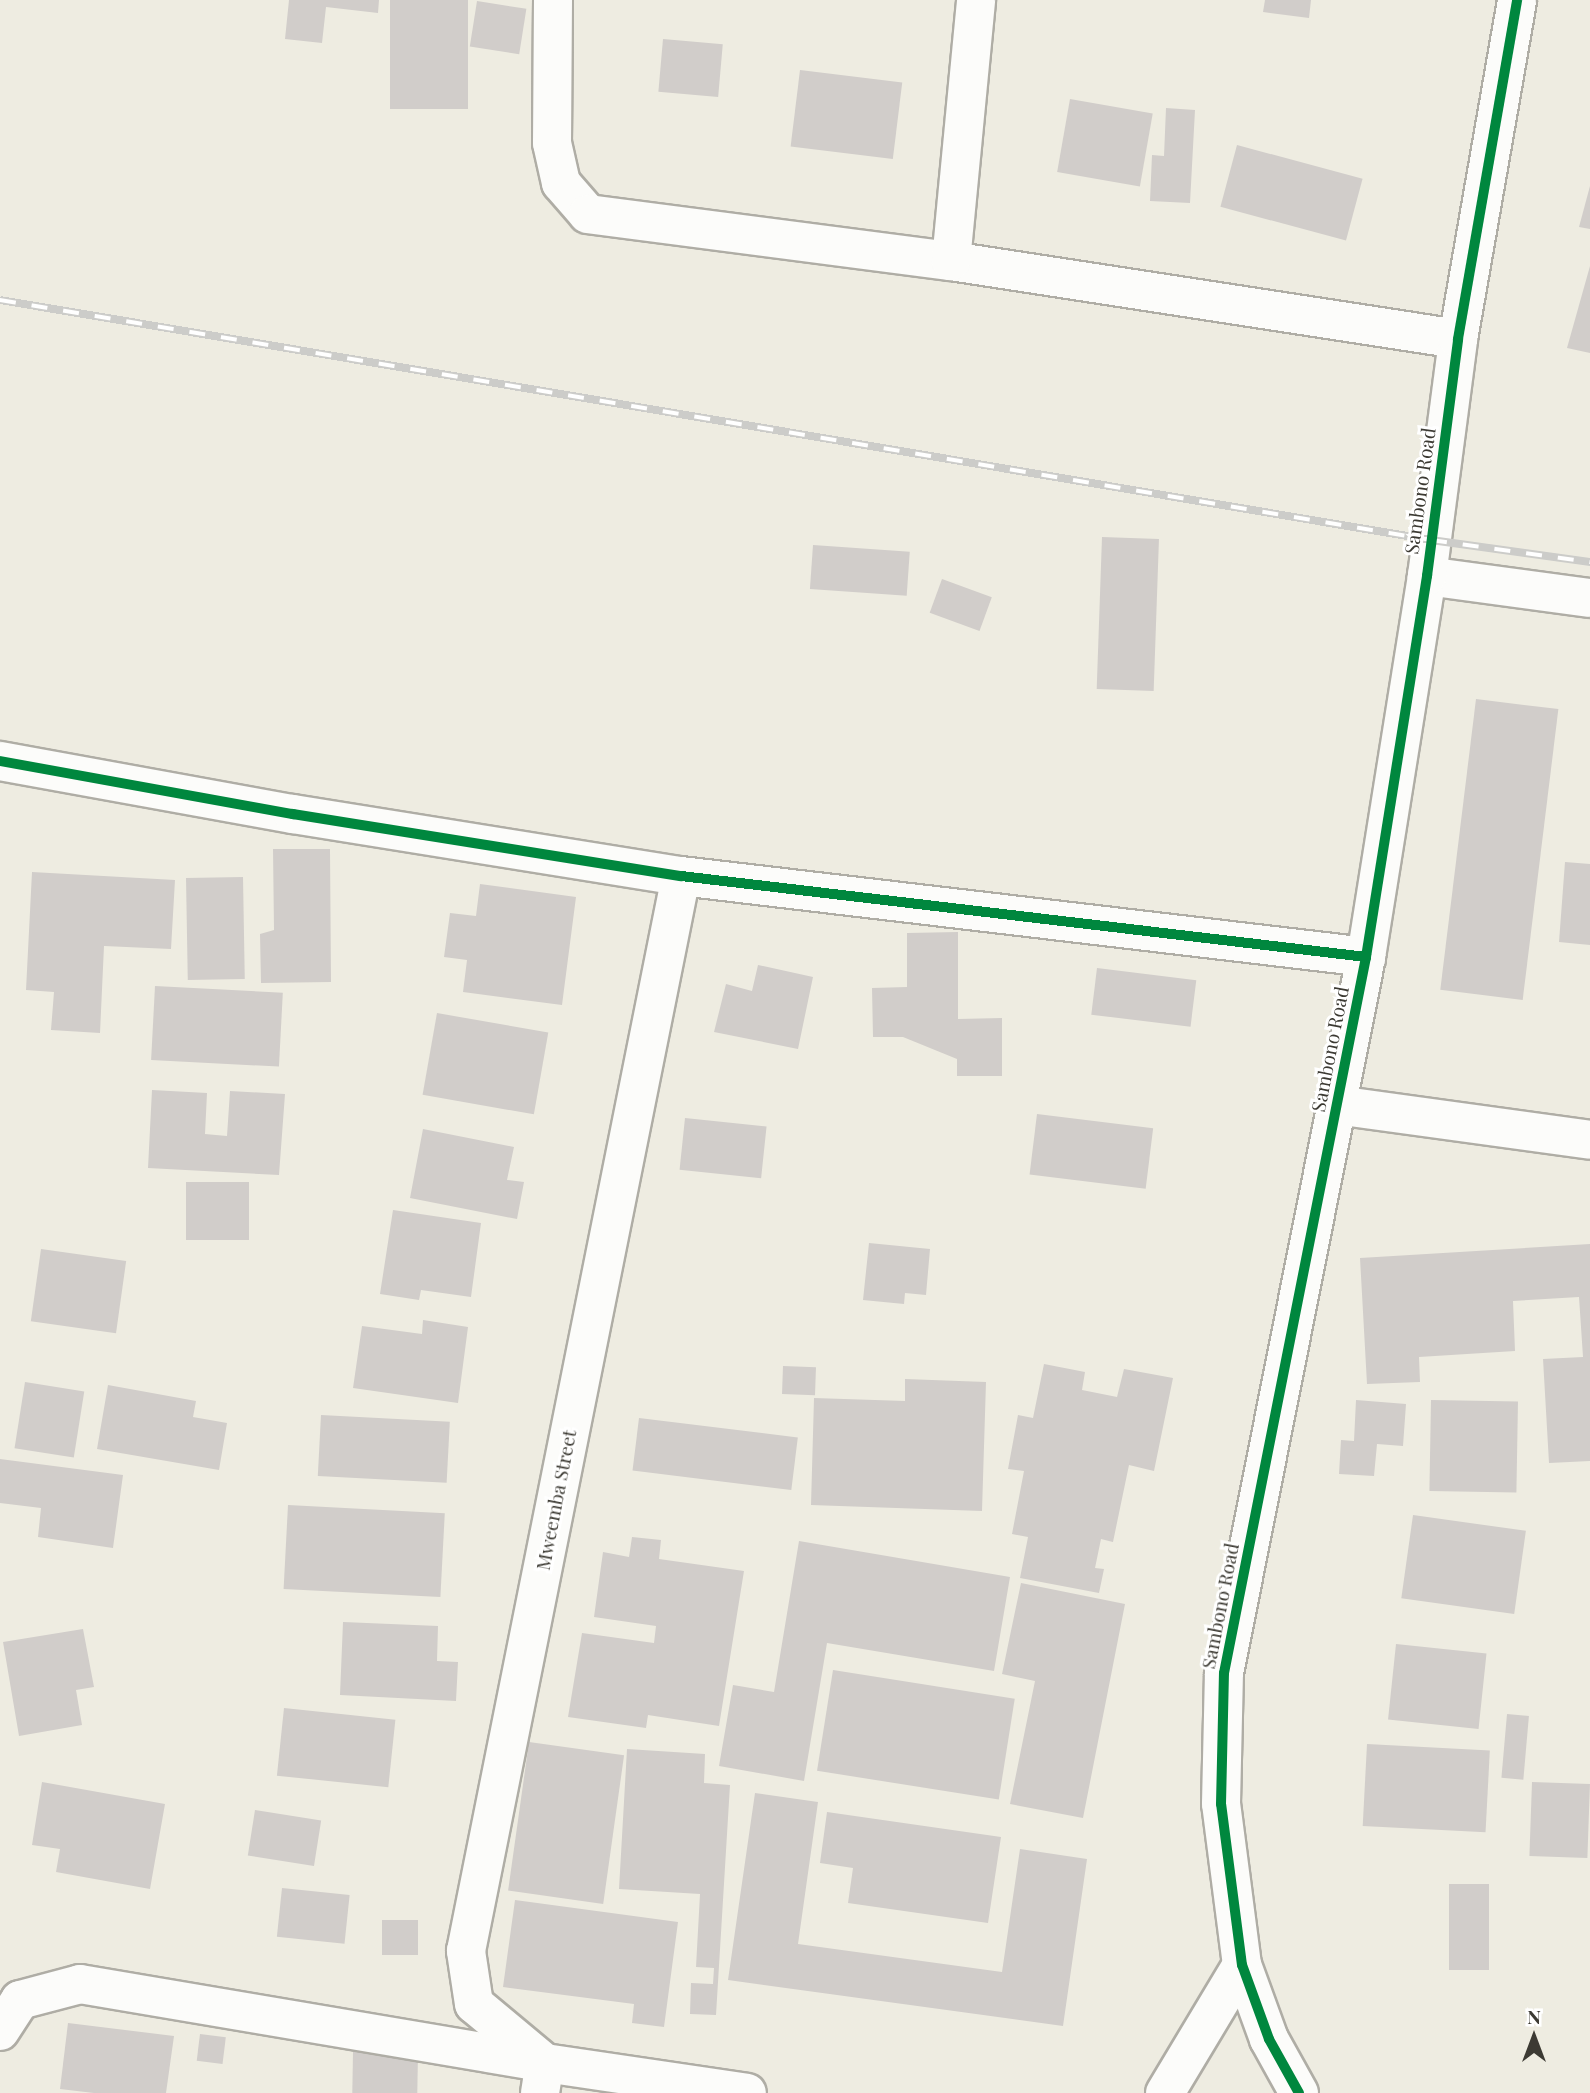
<!DOCTYPE html>
<html>
<head>
<meta charset="utf-8">
<style>
	body { margin:0 }
	#map { position:relative; width:1590px; height:2093px; overflow:hidden; background:#eeece1; font-family:"Playfair Display",serif }
	div>[style] { position:absolute }
	.building>* { inset:0; background:#d1cdca; transform-origin:0 0 }
	.roads { filter:drop-shadow(2px 0 #afada5) drop-shadow(-2px 0 #afada5) drop-shadow(0 2px #afada5) drop-shadow(0 -2px #afada5) }
	.minor>* { height:38px; margin:-19px; padding:0 19px; transform-origin:19px; border-radius:19px; background:#fcfcfa }
	.rail>* { height:8px; margin-top:-4px; transform-origin:0; background:repeating-linear-gradient(90deg,#fff 0 16px,#ccccc9 0 32px); box-sizing:border-box; border-block:2px solid #ccccc9 }
	.cycleway>* { height:10px; margin:-5px; padding:0 5px; transform-origin:5px; border-radius:5px; background:#00873e }
	span { translate:-50% -50%; white-space:nowrap; text-align:center; line-height:1.15; -webkit-text-stroke:6px #fff; paint-order:stroke }
	.street-label { font-size:19px; color:#3c3a33 }
	.north { position:absolute; left:1499px; top:2002px; width:70px; height:70px; -webkit-text-stroke:5px #fff; paint-order:stroke; rotate:0deg; font-size:19px; font-weight:700; line-height:28px; text-align:center; color:#3c3a33 }
	.north::after { content:''; display:block; margin:auto; width:24px; height:32px; background:#3c3a33; clip-path:polygon(50% 0,100% 100%,50% 72%,0 100%) }
</style>
</head>
<body>
<div id="map">
	<div class="building">
		<i style="clip-path:polygon(289px 0,379px 0,378px 13px,326px 7px,322px 43px,285px 39px)"></i>
		<i style="left:390px;top:0;width:78px;height:109px"></i>
		<i style="clip-path:polygon(1265px 0,1311px 0,1309px 18px,1263px 12px)"></i>
		<i style="left:477px;top:1px;width:50px;height:46px;rotate:9deg"></i>
		<i style="left:663px;top:39px;width:60px;height:53px;rotate:5deg"></i>
		<i style="left:800px;top:70px;width:103px;height:77px;rotate:7deg"></i>
		<i style="left:1070px;top:99px;width:84px;height:74px;rotate:10deg"></i>
		<i style="clip-path:polygon(1166px 108px,1195px 110px,1190px 203px,1150px 201px,1152px 155px,1164px 156px)"></i>
		<i style="left:1237px;top:145px;width:130px;height:64px;rotate:15deg"></i>
		<i style="clip-path:polygon(1590px 186px,1590px 229px,1579px 227px)"></i>
		<i style="clip-path:polygon(1590px 266px,1590px 353px,1567px 348px)"></i>
		<i style="left:1102px;top:537px;width:57px;height:152px;rotate:2deg"></i>
		<i style="left:813px;top:545px;width:97px;height:44px;rotate:4deg"></i>
		<i style="left:942px;top:579px;width:53px;height:36px;rotate:20deg"></i>
		<i style="left:1476px;top:699px;width:83px;height:293px;rotate:7deg"></i>
		<i style="clip-path:polygon(273px 849px,330px 849px,331px 982px,261px 983px,260px 934px,274px 930px)"></i>
		<i style="clip-path:polygon(1565px 862px,1590px 864px,1590px 945px,1559px 942px)"></i>
		<i style="clip-path:polygon(32px 872px,175px 880px,171px 949px,104px 946px,100px 1033px,51px 1030px,54px 992px,26px 990px)"></i>
		<i style="left:243px;top:877px;width:102px;height:57px;rotate:89deg"></i>
		<i style="clip-path:polygon(480px 884px,576px 897px,562px 1005px,463px 992px,467px 960px,444px 957px,450px 913px,476px 916px)"></i>
		<i style="clip-path:polygon(958px 932px,958px 1019px,1002px 1018px,1002px 1076px,957px 1076px,957px 1059px,903px 1037px,873px 1037px,872px 988px,907px 987px,907px 933px)"></i>
		<i style="clip-path:polygon(758px 965px,813px 977px,798px 1049px,714px 1032px,726px 984px,752px 991px)"></i>
		<i style="left:1097px;top:968px;width:100px;height:47px;rotate:7deg"></i>
		<i style="left:155px;top:986px;width:128px;height:74px;rotate:3deg"></i>
		<i style="left:437px;top:1013px;width:113px;height:83px;rotate:10deg"></i>
		<i style="clip-path:polygon(152px 1090px,207px 1093px,205px 1134px,227px 1136px,230px 1091px,285px 1094px,279px 1175px,148px 1168px)"></i>
		<i style="left:1037px;top:1114px;width:117px;height:61px;rotate:7deg"></i>
		<i style="left:685px;top:1118px;width:82px;height:52px;rotate:6deg"></i>
		<i style="clip-path:polygon(423px 1129px,514px 1147px,507px 1180px,524px 1182px,517px 1219px,410px 1198px)"></i>
		<i style="left:186px;top:1182px;width:63px;height:58px"></i>
		<i style="clip-path:polygon(393px 1210px,481px 1223px,471px 1297px,421px 1290px,419px 1300px,380px 1294px)"></i>
		<i style="clip-path:polygon(869px 1243px,930px 1249px,926px 1295px,905px 1293px,904px 1304px,863px 1300px)"></i>
		<i style="clip-path:polygon(1590px 1244px,1590px 1461px,1549px 1463px,1543px 1359px,1583px 1357px,1579px 1297px,1513px 1301px,1515px 1351px,1419px 1357px,1420px 1382px,1367px 1384px,1360px 1258px)"></i>
		<i style="left:41px;top:1249px;width:86px;height:73px;rotate:8deg"></i>
		<i style="clip-path:polygon(423px 1320px,468px 1327px,458px 1403px,353px 1388px,362px 1326px,422px 1334px)"></i>
		<i style="clip-path:polygon(1044px 1364px,1085px 1372px,1082px 1390px,1117px 1397px,1124px 1369px,1173px 1378px,1154px 1471px,1129px 1465px,1113px 1542px,1101px 1539px,1095px 1568px,1104px 1569px,1099px 1593px,1020px 1578px,1028px 1537px,1012px 1534px,1024px 1471px,1008px 1469px,1018px 1415px,1033px 1418px)"></i>
		<i style="left:783px;top:1366px;width:33px;height:28px;rotate:2deg"></i>
		<i style="clip-path:polygon(905px 1379px,986px 1382px,982px 1511px,811px 1505px,814px 1398px,905px 1401px)"></i>
		<i style="left:25px;top:1382px;width:60px;height:67px;rotate:9deg"></i>
		<i style="clip-path:polygon(108px 1385px,196px 1401px,193px 1417px,227px 1423px,219px 1470px,97px 1449px)"></i>
		<i style="clip-path:polygon(1356px 1400px,1406px 1404px,1403px 1446px,1377px 1444px,1374px 1476px,1339px 1474px,1341px 1440px,1354px 1441px)"></i>
		<i style="left:1431px;top:1400px;width:87px;height:91px;rotate:1deg"></i>
		<i style="left:321px;top:1415px;width:129px;height:61px;rotate:3deg"></i>
		<i style="left:639px;top:1418px;width:160px;height:53px;rotate:7deg"></i>
		<i style="clip-path:polygon(0 1459px,123px 1475px,113px 1548px,38px 1537px,41px 1508px,0 1503px)"></i>
		<i style="left:288px;top:1505px;width:157px;height:84px;rotate:3deg"></i>
		<i style="left:1413px;top:1515px;width:114px;height:84px;rotate:8deg"></i>
		<i style="clip-path:polygon(632px 1537px,661px 1540px,659px 1559px,744px 1571px,719px 1726px,648px 1715px,646px 1728px,568px 1717px,582px 1633px,654px 1643px,656px 1626px,594px 1617px,603px 1552px,629px 1557px)"></i>
		<i style="clip-path:polygon(799px 1541px,1010px 1577px,994px 1671px,827px 1643px,804px 1781px,719px 1766px,733px 1685px,774px 1692px)"></i>
		<i style="clip-path:polygon(1021px 1583px,1125px 1604px,1083px 1818px,1010px 1804px,1035px 1681px,1002px 1674px)"></i>
		<i style="clip-path:polygon(343px 1622px,438px 1626px,437px 1661px,458px 1662px,456px 1701px,340px 1695px)"></i>
		<i style="clip-path:polygon(83px 1629px,94px 1687px,76px 1690px,82px 1725px,19px 1736px,3px 1642px)"></i>
		<i style="left:1396px;top:1644px;width:91px;height:76px;rotate:6deg"></i>
		<i style="left:833px;top:1670px;width:184px;height:102px;rotate:9deg"></i>
		<i style="left:284px;top:1708px;width:112px;height:68px;rotate:6deg"></i>
		<i style="left:1507px;top:1714px;width:22px;height:64px;rotate:5deg"></i>
		<i style="left:529px;top:1742px;width:96px;height:150px;rotate:8deg"></i>
		<i style="left:1367px;top:1744px;width:123px;height:82px;rotate:3deg"></i>
		<i style="clip-path:polygon(627px 1749px,705px 1754px,704px 1783px,730px 1785px,716px 2015px,690px 2014px,691px 1983px,713px 1984px,714px 1968px,696px 1967px,700px 1894px,619px 1889px)"></i>
		<i style="clip-path:polygon(42px 1782px,165px 1804px,150px 1889px,56px 1872px,60px 1849px,32px 1845px)"></i>
		<i style="left:1532px;top:1782px;width:58px;height:74px;rotate:2deg"></i>
		<i style="clip-path:polygon(755px 1793px,818px 1802px,798px 1944px,1002px 1972px,1020px 1849px,1087px 1859px,1063px 2026px,728px 1980px)"></i>
		<i style="left:255px;top:1810px;width:67px;height:46px;rotate:9deg"></i>
		<i style="clip-path:polygon(827px 1812px,1001px 1837px,988px 1923px,848px 1903px,853px 1868px,820px 1863px)"></i>
		<i style="left:1449px;top:1884px;width:40px;height:86px"></i>
		<i style="left:282px;top:1888px;width:68px;height:49px;rotate:6deg"></i>
		<i style="clip-path:polygon(515px 1900px,678px 1922px,664px 2027px,632px 2023px,634px 2004px,503px 1987px)"></i>
		<i style="left:382px;top:1920px;width:36px;height:35px"></i>
		<i style="clip-path:polygon(68px 2023px,174px 2036px,166px 2093px,94px 2093px,60px 2089px)"></i>
		<i style="left:200px;top:2034px;width:26px;height:27px;rotate:7deg"></i>
		<i style="left:353px;top:2052px;width:65px;height:41px;rotate:1deg"></i>
	</div>
	<div class="roads">
		<div class="minor">
			<i style="left:553px;top:0;width:143px;rotate:90.4deg"></i>
			<i style="left:552px;top:143px;width:41px;rotate:77.3deg"></i>
			<i style="left:561px;top:183px;width:41px;rotate:48.9deg"></i>
			<i style="left:588px;top:214px;width:366px;rotate:7.4deg"></i>
			<i style="left:951px;top:261px;width:513px;rotate:8.75deg"></i>
			<i style="left:951px;top:261px;width:262px;rotate:-84.5deg"></i>
			<i style="left:1427px;top:576px;width:164px;rotate:7.7deg"></i>
			<i style="left:0;top:761px;width:298px;rotate:10.3deg"></i>
			<i style="left:293px;top:814px;width:393px;rotate:9.1deg"></i>
			<i style="left:681px;top:876px;width:690px;rotate:6.74deg"></i>
			<i style="left:1336px;top:1105px;width:256px;rotate:7.8deg"></i>
			<i style="left:0;top:2031px;width:37px;rotate:-57deg"></i>
			<i style="left:20px;top:2000px;width:62px;rotate:-14.9deg"></i>
			<i style="left:80px;top:1984px;width:472px;rotate:9.6deg"></i>
			<i style="left:545px;top:2063px;width:204px;rotate:8.4deg"></i>
			<i style="left:540px;top:2093px;width:30px;rotate:-81deg"></i>
			<i style="left:545px;top:2063px;width:92px;rotate:-140.3deg"></i>
			<i style="left:474px;top:2004px;width:54px;rotate:-98.6deg"></i>
			<i style="left:466px;top:1951px;width:1096px;rotate:-78.69deg"></i>
			<i style="left:1165px;top:2093px;width:149px;rotate:-59deg"></i>
			<i style="left:1299px;top:2093px;width:62px;rotate:-119.1deg"></i>
			<i style="left:1269px;top:2039px;width:79px;rotate:-110deg"></i>
			<i style="left:1242px;top:1965px;width:162px;rotate:-97.4deg"></i>
			<i style="left:1221px;top:1804px;width:131px;rotate:-88.7deg"></i>
			<i style="left:1224px;top:1673px;width:730px;rotate:-78.78deg"></i>
			<i style="left:1366px;top:957px;width:386px;rotate:-80.9deg"></i>
			<i style="left:1427px;top:576px;width:239px;rotate:-82.5deg"></i>
			<i style="left:1458px;top:339px;width:344px;rotate:-80.1deg"></i>
		</div>
	</div>
	<div class="rail">
		<i style="left:0;top:300px;width:1451px;rotate:9.52deg"></i>
		<i style="left:1431px;top:540px;width:161px;rotate:7.9deg"></i>
	</div>
	<div class="cycleway">
		<i style="left:0;top:761px;width:298px;rotate:10.3deg"></i>
		<i style="left:293px;top:814px;width:393px;rotate:9.1deg"></i>
		<i style="left:681px;top:876px;width:690px;rotate:6.74deg"></i>
		<i style="left:1299px;top:2093px;width:62px;rotate:-119.1deg"></i>
		<i style="left:1269px;top:2039px;width:79px;rotate:-110deg"></i>
		<i style="left:1242px;top:1965px;width:162px;rotate:-97.4deg"></i>
		<i style="left:1221px;top:1804px;width:131px;rotate:-88.7deg"></i>
		<i style="left:1224px;top:1673px;width:730px;rotate:-78.78deg"></i>
		<i style="left:1366px;top:957px;width:386px;rotate:-80.9deg"></i>
		<i style="left:1427px;top:576px;width:239px;rotate:-82.5deg"></i>
		<i style="left:1458px;top:339px;width:344px;rotate:-80.1deg"></i>
	</div>
	<div class="street-label">
		<span style="left:1420px;top:491px;rotate:-82deg">Sambono Road</span>
		<span style="left:1330px;top:1049px;rotate:-79deg">Sambono Road</span>
		<span style="left:556px;top:1500px;rotate:-79deg">Mweemba Street</span>
		<span style="left:1220px;top:1606px;rotate:-79deg">Sambono Road</span>
	</div>
	<div class="north">N</div>
</div>
</body>
</html>
